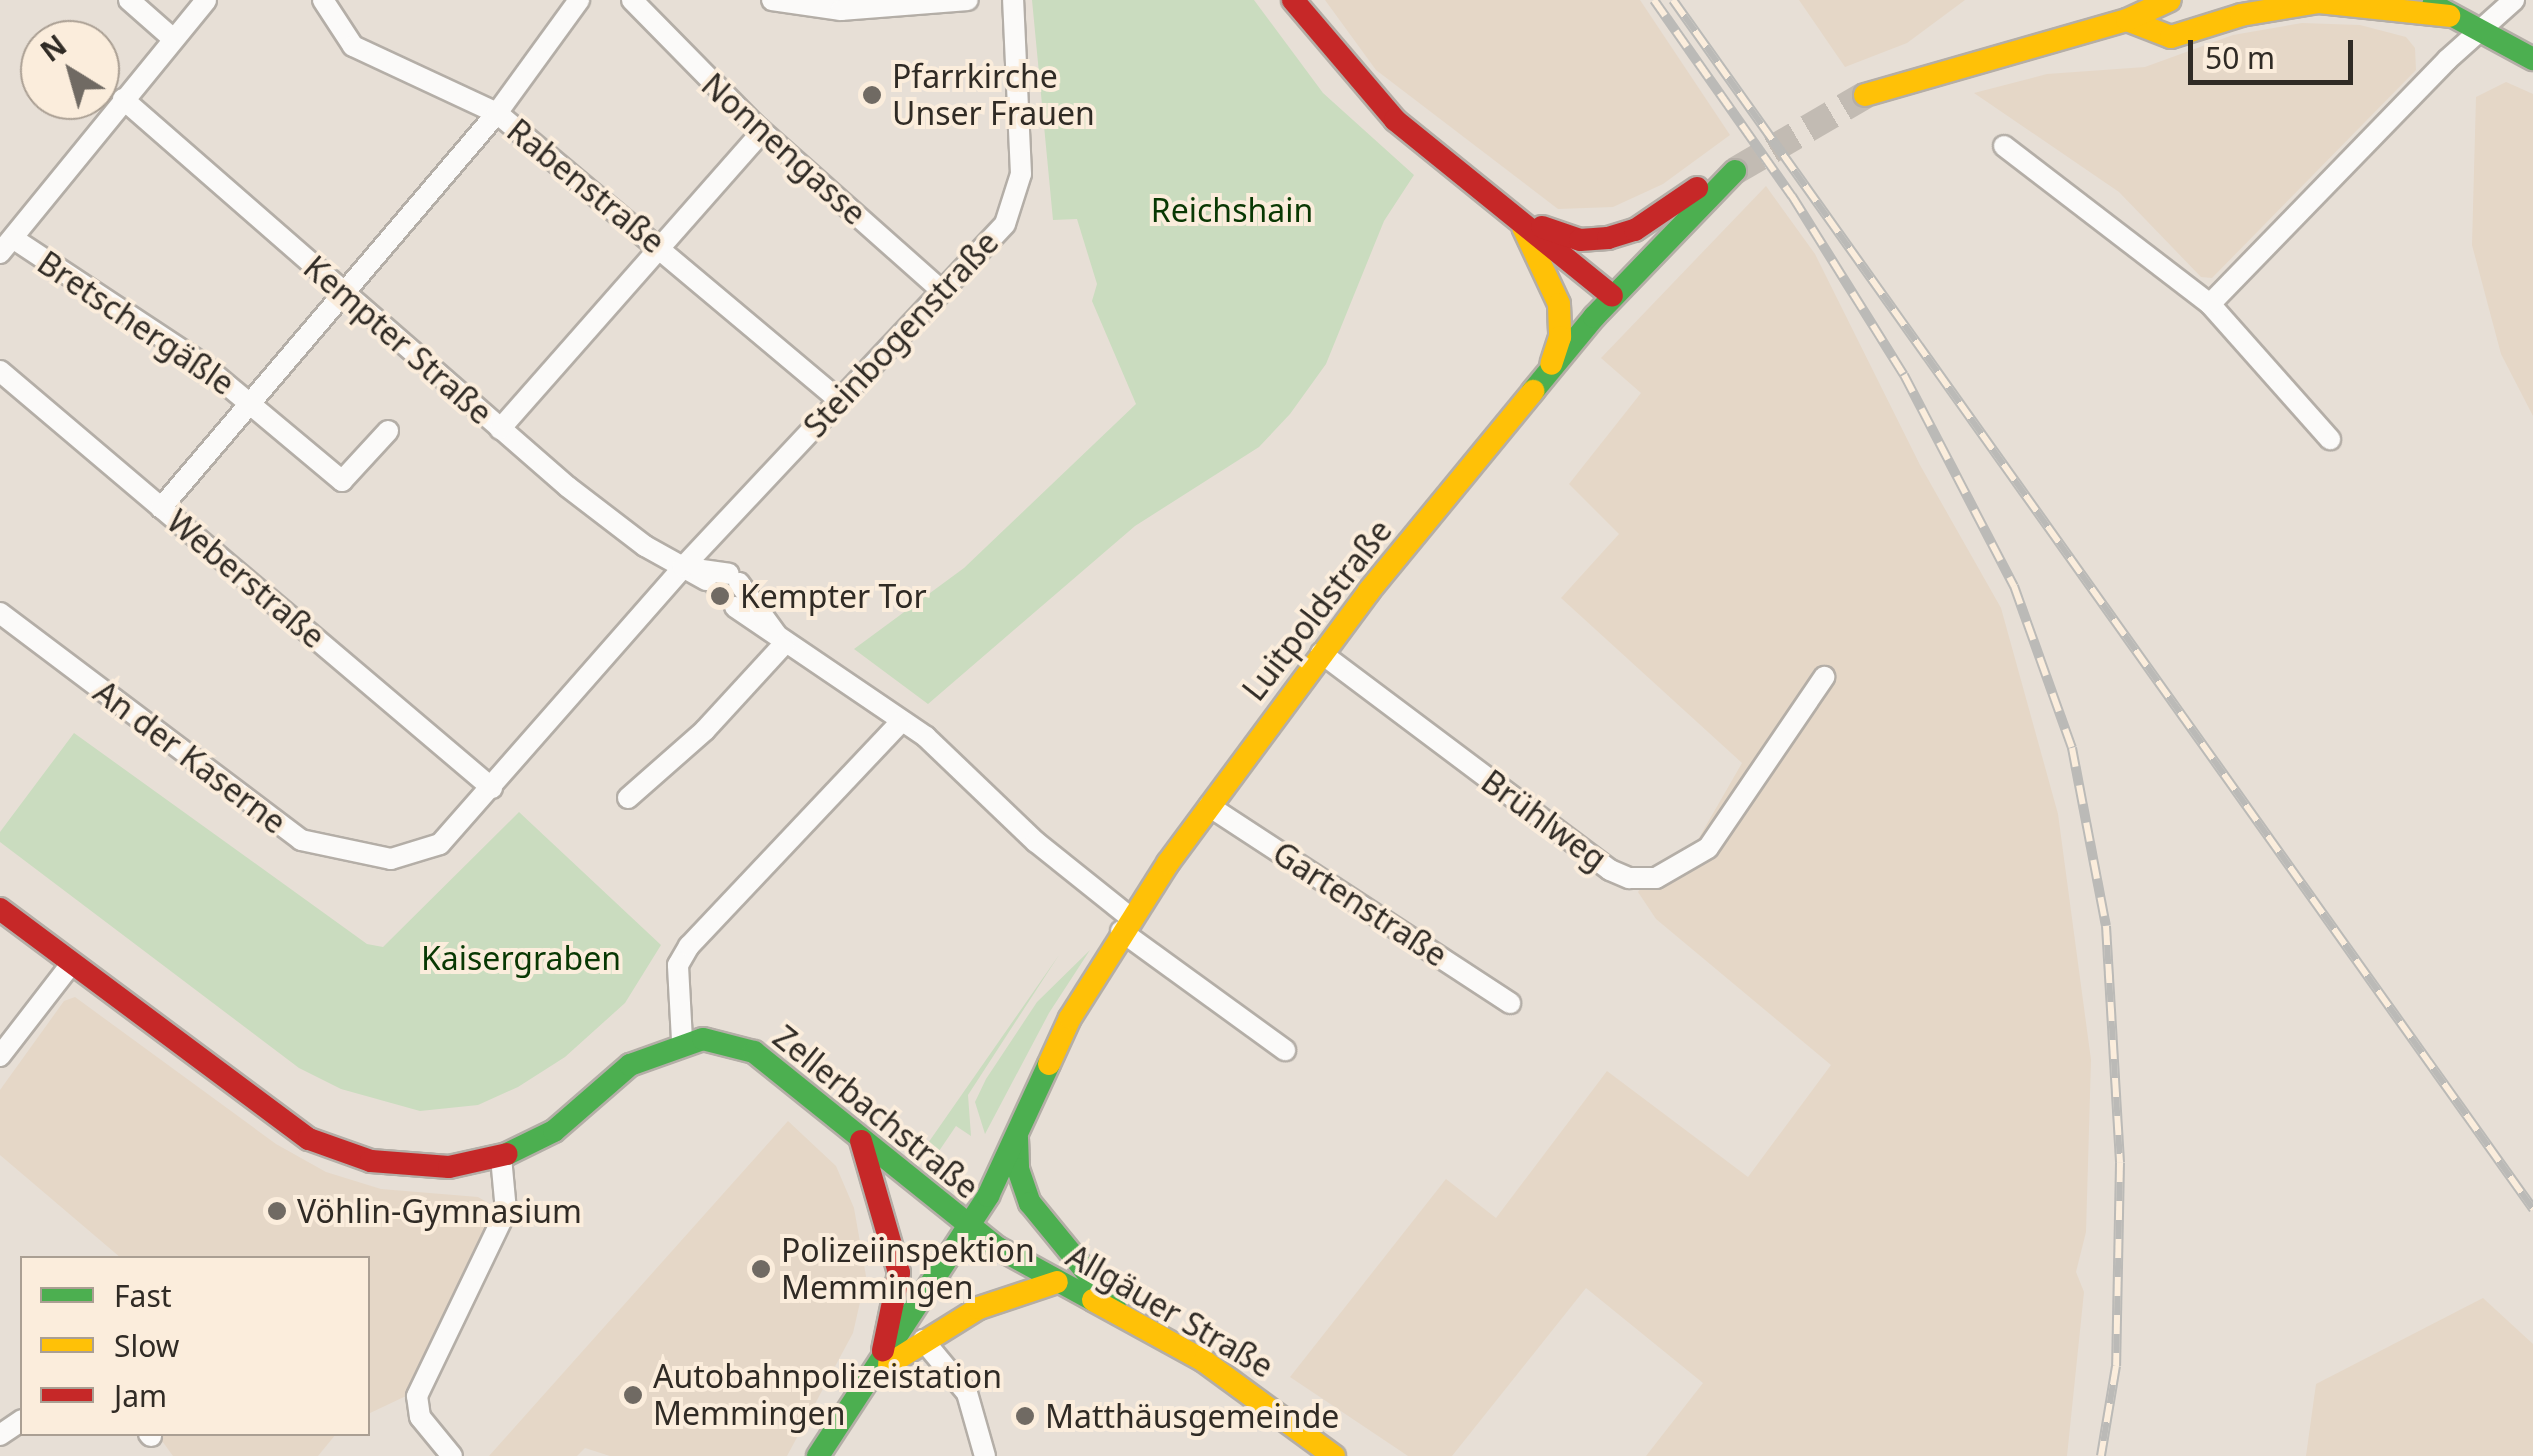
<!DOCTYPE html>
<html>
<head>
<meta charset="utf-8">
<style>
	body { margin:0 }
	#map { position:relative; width:2533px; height:1456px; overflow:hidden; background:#e7dfd6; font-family:"Noto Sans",sans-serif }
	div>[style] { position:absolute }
	.built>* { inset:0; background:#e5d7c7 }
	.green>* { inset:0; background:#cadcbf }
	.street-tunnel>* { height:20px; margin-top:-10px; transform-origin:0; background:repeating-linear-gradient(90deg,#c2bbb3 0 20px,transparent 0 30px) }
	.secondary-tunnel>* { height:28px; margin-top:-14px; transform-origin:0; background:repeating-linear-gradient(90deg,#c2bbb3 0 28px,transparent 0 42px) }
	.roads { filter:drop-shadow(2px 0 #b4aea7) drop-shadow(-2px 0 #b4aea7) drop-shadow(0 2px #b4aea7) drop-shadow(0 -2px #b4aea7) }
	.street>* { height:20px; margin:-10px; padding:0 10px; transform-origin:10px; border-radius:10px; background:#fbfaf9 }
	.fast>* { height:22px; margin:-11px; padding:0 11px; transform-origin:11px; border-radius:11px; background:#4caf50 }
	.slow>* { height:22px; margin:-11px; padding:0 11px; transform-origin:11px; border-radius:11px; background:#ffc107 }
	.jam>* { height:22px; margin:-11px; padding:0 11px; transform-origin:11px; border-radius:11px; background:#c62828 }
	.rail>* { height:10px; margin-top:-5px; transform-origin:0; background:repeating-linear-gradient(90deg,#fbeddc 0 19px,#bbbab7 0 38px); box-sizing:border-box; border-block:2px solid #bbbab7 }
	.dots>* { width:28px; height:28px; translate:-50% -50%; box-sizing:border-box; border:5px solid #fbeddc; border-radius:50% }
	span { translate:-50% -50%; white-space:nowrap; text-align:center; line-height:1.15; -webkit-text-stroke:8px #fbeddc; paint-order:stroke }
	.poi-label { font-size:32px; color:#302b25 }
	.left { translate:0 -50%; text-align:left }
	.street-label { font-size:32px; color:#302b25 }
	.park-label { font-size:32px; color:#093803 }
	.legend { position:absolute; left:20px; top:1256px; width:350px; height:180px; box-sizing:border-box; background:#fbeddc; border:2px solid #aa9f93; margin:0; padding:12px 18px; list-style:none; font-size:30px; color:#302b25 }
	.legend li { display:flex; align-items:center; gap:20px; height:50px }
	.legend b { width:50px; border:2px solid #aa9f93 }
	.north { position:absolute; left:20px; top:20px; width:100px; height:100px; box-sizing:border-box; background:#fbeddc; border:2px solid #aa9f93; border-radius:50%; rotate:323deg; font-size:28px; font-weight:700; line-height:40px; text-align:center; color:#302b25 }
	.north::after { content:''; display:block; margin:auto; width:35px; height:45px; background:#706a63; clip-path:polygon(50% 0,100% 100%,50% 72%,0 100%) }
	.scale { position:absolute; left:2188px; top:40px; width:165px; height:45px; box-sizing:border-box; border:5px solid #302b25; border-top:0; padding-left:12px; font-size:30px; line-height:35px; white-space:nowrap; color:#302b25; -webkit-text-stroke:8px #fbeddc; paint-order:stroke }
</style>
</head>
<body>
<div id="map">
	<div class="built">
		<i style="clip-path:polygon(1325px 0,1640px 0,1730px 135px,1663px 184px,1613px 207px,1558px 209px,1376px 70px)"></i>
		<i style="clip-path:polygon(1799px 0,1965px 0,1907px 43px,1845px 67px)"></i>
		<i style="clip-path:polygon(2302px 23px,2360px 25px,2406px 37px,2415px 48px,2416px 70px,2212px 278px,2201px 277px,2119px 192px,1974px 93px,2047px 74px,2145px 67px,2233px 35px)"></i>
		<i style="clip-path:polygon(2506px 82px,2533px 94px,2533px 416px,2501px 354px,2472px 245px,2476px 97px)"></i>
		<i style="clip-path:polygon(1766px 186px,1815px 254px,1920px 465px,2001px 608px,2058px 814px,2091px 1060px,2086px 1232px,2076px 1272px,2084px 1292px,2067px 1456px,1646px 1456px,1703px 1383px,1586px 1288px,1452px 1456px,1408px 1456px,1290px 1377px,1446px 1179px,1496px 1218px,1607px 1071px,1748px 1177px,1831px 1065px,1656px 919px,1638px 892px,1656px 866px,1696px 843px,1742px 763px,1561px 598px,1619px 534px,1569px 484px,1641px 393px,1601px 358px)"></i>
		<i style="clip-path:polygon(75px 997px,276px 1144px,326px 1172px,381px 1189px,478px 1197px,490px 1204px,495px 1217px,486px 1242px,406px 1396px,368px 1414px,368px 1258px,121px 1258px,0 1155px,0 1090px,64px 1001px)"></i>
		<i style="clip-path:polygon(788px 1121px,836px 1166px,854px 1208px,866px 1276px,853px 1333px,787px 1456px,610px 1456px,585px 1448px,577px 1456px,489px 1456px)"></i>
		<i style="clip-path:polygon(2483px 1298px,2533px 1344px,2533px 1456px,2306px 1456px,2316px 1384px)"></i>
		<i style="clip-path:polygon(157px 1434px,336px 1434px,318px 1456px,173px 1456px)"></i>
	</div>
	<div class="green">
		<i style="clip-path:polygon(1032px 0,1254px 0,1323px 93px,1414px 175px,1384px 221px,1326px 364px,1290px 414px,1259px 447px,1135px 526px,928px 704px,854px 649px,964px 568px,1136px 404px,1092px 301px,1097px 284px,1077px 219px,1053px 220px)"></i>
		<i style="clip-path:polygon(74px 733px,367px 944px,383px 947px,519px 812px,661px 945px,625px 1003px,565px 1057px,518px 1087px,478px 1105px,420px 1111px,341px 1089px,299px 1068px,0 842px,0 832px)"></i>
		<i style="clip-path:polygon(1090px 950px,1049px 1013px,985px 1134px,975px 1102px,986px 1079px,1037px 1002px)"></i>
		<i style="clip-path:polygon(1059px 955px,968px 1095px,971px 1136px,956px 1126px,937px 1154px,926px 1146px)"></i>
	</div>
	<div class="street-tunnel">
		<i style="left:706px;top:580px;width:40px;rotate:43deg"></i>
	</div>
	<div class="secondary-tunnel">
		<i style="left:1735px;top:171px;width:151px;rotate:-30.3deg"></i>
	</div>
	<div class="roads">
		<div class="street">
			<i style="left:129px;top:0;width:56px;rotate:41.4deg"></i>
			<i style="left:323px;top:0;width:55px;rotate:56.9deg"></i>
			<i style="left:353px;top:46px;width:159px;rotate:25deg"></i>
			<i style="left:497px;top:113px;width:445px;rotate:40deg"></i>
			<i style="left:632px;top:0;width:175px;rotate:45.5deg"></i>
			<i style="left:755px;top:125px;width:250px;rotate:41.6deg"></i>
			<i style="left:772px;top:0;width:70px;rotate:8.2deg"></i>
			<i style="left:841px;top:10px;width:127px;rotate:-4.5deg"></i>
			<i style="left:123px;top:99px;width:590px;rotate:41.09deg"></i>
			<i style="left:568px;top:487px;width:97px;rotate:37.5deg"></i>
			<i style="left:645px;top:546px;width:70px;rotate:29.1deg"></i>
			<i style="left:2004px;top:146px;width:260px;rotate:37.5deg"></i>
			<i style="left:2210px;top:304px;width:181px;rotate:48.4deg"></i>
			<i style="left:14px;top:239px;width:224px;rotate:33.5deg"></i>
			<i style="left:201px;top:363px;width:184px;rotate:39.9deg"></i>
			<i style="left:342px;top:481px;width:68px;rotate:-47.4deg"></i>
			<i style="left:0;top:253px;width:326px;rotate:-50.8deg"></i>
			<i style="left:2210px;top:304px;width:340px;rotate:-45.8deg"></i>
			<i style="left:2447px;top:60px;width:90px;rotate:-41.8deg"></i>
			<i style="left:0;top:371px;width:645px;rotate:40.28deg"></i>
			<i style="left:500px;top:429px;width:396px;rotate:-48.6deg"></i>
			<i style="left:161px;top:508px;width:519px;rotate:-49.61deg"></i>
			<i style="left:497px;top:113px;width:140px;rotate:-54deg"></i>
			<i style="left:695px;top:569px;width:34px;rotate:8deg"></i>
			<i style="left:739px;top:583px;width:63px;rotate:54deg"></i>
			<i style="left:735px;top:607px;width:231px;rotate:34.2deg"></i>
			<i style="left:926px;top:737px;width:152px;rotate:43.7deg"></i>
			<i style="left:1036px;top:842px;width:122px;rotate:38.7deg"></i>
			<i style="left:0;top:613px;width:377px;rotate:37deg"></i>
			<i style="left:301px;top:840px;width:92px;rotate:11.9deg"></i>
			<i style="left:391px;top:859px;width:51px;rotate:-17deg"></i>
			<i style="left:440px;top:844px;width:368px;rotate:-48.7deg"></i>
			<i style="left:683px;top:567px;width:470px;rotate:-46.8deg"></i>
			<i style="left:1005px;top:224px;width:52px;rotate:-72.3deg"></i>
			<i style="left:1021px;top:174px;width:174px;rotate:-92.6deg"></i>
			<i style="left:1321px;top:653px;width:361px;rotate:36.9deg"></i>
			<i style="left:1610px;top:870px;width:21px;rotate:23deg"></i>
			<i style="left:1629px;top:878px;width:27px"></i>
			<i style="left:1656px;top:878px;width:60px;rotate:-30deg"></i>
			<i style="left:1708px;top:848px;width:207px;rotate:-55.8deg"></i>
			<i style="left:628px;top:798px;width:103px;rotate:-41.4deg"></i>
			<i style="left:705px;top:730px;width:117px;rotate:-47.4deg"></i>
			<i style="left:1209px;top:806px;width:360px;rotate:33.2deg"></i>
			<i style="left:1121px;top:931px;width:203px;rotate:36deg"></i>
			<i style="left:682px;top:1040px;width:75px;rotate:-93.1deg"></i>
			<i style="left:678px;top:965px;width:22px;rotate:-60deg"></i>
			<i style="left:689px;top:946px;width:308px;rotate:-46.6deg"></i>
			<i style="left:0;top:1056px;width:118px;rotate:-52.3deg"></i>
			<i style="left:923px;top:1340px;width:69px;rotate:50.3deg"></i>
			<i style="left:967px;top:1393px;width:66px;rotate:74.1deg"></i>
			<i style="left:149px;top:1434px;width:3px;rotate:45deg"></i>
			<i style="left:0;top:1435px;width:27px;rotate:-34deg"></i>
			<i style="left:452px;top:1456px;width:50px;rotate:-129.4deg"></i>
			<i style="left:420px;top:1417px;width:21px;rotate:-98deg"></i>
			<i style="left:417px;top:1396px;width:205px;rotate:-64.3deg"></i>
			<i style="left:506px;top:1211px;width:54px;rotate:-95.3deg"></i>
		</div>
		<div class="fast">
			<i style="left:2433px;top:5px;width:114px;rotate:28.4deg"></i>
			<i style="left:1533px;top:391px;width:96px;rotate:-50.5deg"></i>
			<i style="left:1594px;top:317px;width:203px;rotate:-46deg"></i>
			<i style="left:1017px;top:1138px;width:31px;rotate:88deg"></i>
			<i style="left:1018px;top:1169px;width:36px;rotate:71deg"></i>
			<i style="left:1030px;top:1203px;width:134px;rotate:50.7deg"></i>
			<i style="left:507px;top:1154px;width:52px;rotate:-26.1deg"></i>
			<i style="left:554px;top:1131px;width:101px;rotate:-41deg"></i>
			<i style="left:630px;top:1065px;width:77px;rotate:-19.6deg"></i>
			<i style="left:703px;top:1039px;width:53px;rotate:14.3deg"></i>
			<i style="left:754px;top:1052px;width:313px;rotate:38.8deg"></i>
			<i style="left:998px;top:1248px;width:108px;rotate:28.7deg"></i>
			<i style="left:818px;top:1456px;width:311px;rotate:-56.8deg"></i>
			<i style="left:988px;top:1196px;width:145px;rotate:-65.2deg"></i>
		</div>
		<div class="slow">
			<i style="left:2127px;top:20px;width:47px;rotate:21.1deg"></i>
			<i style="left:2171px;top:37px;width:73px;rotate:-17.4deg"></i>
			<i style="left:2241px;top:15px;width:79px;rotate:-9.5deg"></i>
			<i style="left:2319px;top:2px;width:131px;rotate:6.1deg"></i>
			<i style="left:1865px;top:95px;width:273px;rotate:-16deg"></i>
			<i style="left:2127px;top:20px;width:47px;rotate:-24.9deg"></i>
			<i style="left:1523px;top:227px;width:85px;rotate:64.9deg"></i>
			<i style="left:1559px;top:304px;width:33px;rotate:88deg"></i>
			<i style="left:1560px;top:337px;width:28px;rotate:108deg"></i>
			<i style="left:1049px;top:1064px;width:51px;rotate:-65.5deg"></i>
			<i style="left:1070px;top:1018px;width:183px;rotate:-57.7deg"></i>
			<i style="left:1168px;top:863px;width:338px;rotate:-53.5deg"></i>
			<i style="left:1369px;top:591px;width:259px;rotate:-50.6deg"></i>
			<i style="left:1093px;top:1300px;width:127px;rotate:28.8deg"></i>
			<i style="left:1204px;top:1361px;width:161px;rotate:36.2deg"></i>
			<i style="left:889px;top:1364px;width:106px;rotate:-31.9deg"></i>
			<i style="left:979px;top:1308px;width:82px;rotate:-18.4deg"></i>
		</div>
		<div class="jam">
			<i style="left:1293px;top:0;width:157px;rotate:49.6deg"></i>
			<i style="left:1395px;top:120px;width:279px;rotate:39deg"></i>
			<i style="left:1542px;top:227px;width:40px;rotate:18.9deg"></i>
			<i style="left:1580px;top:240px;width:28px;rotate:-4deg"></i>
			<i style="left:1608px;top:238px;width:28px;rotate:-17deg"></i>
			<i style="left:1635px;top:230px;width:75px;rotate:-34.1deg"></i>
			<i style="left:0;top:909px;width:385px;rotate:36.7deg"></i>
			<i style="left:309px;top:1139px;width:66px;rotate:19.5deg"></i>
			<i style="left:371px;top:1161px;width:78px;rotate:4.4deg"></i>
			<i style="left:449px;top:1167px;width:59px;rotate:-12.6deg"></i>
			<i style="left:861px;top:1141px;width:137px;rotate:73.9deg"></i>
			<i style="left:899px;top:1273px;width:79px;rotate:101.7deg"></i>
		</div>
	</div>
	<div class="rail">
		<i style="left:1654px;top:0;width:240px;rotate:54.9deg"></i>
		<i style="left:1792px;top:196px;width:211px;rotate:58deg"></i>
		<i style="left:1904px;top:375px;width:238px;rotate:62.5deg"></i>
		<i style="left:2014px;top:586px;width:172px;rotate:70.3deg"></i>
		<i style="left:2072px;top:748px;width:181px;rotate:79.2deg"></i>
		<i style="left:2106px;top:926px;width:237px;rotate:86.6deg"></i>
		<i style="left:2120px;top:1163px;width:203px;rotate:91.1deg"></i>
		<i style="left:2116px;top:1366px;width:91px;rotate:99.5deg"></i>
		<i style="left:1673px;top:0;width:1484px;rotate:54.57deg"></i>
	</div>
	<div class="dots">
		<i style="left:872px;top:95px;background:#706a63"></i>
		<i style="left:720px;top:596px;background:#706a63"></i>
		<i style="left:277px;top:1211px;background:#706a63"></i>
		<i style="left:761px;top:1269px;background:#706a63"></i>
		<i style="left:633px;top:1395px;background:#706a63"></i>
		<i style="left:1025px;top:1416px;background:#706a63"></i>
	</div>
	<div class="poi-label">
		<span class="left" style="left:892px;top:95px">Pfarrkirche<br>Unser Frauen</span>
		<span class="left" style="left:740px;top:596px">Kempter Tor</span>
		<span class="left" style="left:297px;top:1211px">Vöhlin-Gymnasium</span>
		<span class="left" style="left:781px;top:1269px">Polizeiinspektion<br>Memmingen</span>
		<span class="left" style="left:653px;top:1395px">Autobahnpolizeistation<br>Memmingen</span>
		<span class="left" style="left:1045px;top:1416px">Matthäusgemeinde</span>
	</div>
	<div class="street-label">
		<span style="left:784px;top:149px;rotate:42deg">Nonnengasse</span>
		<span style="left:586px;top:186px;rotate:39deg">Rabenstraße</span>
		<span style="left:136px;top:323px;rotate:34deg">Bretschergäßle</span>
		<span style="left:901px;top:334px;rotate:-47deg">Steinbogenstraße</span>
		<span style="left:398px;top:340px;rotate:41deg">Kempter Straße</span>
		<span style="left:246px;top:579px;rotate:40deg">Weberstraße</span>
		<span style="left:1317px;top:610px;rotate:-52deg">Luitpoldstraße</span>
		<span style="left:190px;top:757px;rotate:37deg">An der Kaserne</span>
		<span style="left:1544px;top:820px;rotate:36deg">Brühlweg</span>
		<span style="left:1360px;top:904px;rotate:33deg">Gartenstraße</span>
		<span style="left:876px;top:1112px;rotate:39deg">Zellerbachstraße</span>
		<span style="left:1170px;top:1311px;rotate:30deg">Allgäuer Straße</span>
	</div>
	<div class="park-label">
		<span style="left:1232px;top:210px">Reichshain</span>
		<span style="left:521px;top:958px">Kaisergraben</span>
	</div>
	<ul class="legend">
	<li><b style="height:12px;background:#4caf50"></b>Fast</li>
	<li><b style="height:12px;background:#ffc107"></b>Slow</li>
	<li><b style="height:12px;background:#c62828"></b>Jam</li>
	</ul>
	<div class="north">N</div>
	<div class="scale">50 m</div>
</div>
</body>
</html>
